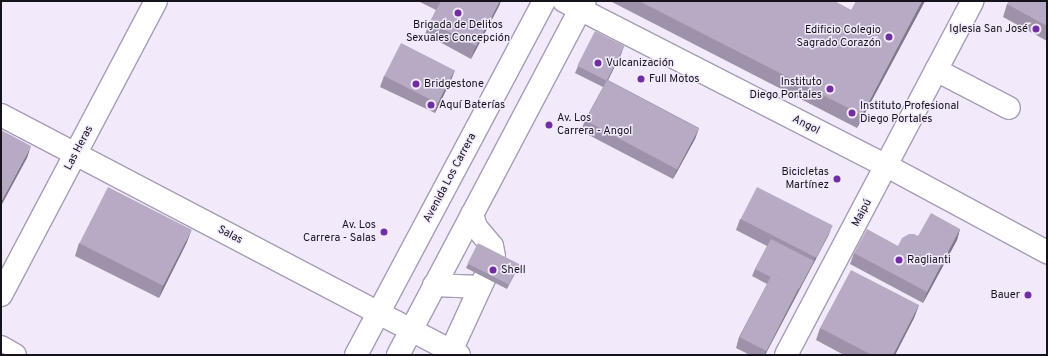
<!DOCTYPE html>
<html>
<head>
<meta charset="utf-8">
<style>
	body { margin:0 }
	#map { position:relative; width:1048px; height:356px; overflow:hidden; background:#f2eafb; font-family:Overpass,sans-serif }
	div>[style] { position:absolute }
	.roads { filter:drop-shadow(1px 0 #a79bb5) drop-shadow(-1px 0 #a79bb5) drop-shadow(0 1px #a79bb5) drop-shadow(0 -1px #a79bb5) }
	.minor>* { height:22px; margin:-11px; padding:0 11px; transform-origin:11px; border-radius:11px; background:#fff }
	.major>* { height:22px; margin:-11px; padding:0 11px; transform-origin:11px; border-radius:11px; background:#fff }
	.wall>* { inset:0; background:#9d92a9 }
	.shaded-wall>* { inset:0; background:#80778a }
	.building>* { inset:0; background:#b7aac5; transform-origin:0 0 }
	.dots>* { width:11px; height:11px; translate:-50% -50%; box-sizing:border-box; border:2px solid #f2eafb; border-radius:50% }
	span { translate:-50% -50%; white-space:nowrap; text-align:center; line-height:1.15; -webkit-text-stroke:3px #f2eafb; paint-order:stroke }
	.poi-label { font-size:11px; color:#16121b }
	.right { translate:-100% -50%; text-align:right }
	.left { translate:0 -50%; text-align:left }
	.street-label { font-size:11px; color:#16121b }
	.frame { position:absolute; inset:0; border:2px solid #16121b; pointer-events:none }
</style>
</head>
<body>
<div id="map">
	<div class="roads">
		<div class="minor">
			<i style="left:564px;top:1px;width:363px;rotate:27.1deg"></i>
			<i style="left:887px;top:166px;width:182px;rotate:28.3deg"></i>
			<i style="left:936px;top:70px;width:82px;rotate:27.5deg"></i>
			<i style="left:1px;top:115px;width:517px;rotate:27.66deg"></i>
			<i style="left:472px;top:214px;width:14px;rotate:73deg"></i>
			<i style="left:476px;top:227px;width:25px;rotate:50deg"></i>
			<i style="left:492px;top:246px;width:10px;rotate:79deg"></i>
			<i style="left:434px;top:285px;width:46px;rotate:2.5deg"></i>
			<i style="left:1px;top:295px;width:332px;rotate:-62.2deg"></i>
			<i style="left:1px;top:347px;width:16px;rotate:30deg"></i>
			<i style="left:451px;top:351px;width:81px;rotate:-65.3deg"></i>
		</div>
		<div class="major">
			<i style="left:356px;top:355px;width:401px;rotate:-62deg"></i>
			<i style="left:398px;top:355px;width:400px;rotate:-62.2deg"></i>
			<i style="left:786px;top:355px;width:400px;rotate:-62.2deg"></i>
		</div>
	</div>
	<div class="wall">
		<i style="clip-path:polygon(418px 1px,501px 1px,499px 6px,471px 59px,425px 34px,430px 22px,436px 10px)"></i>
		<i style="clip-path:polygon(610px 1px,834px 1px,851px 10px,925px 1px,857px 128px)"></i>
		<i style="clip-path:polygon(1047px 1px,1047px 41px,1003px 17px,1007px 4px)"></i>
		<i style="clip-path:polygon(624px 46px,621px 54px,608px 80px,699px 128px,695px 139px,673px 179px,581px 131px,585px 120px,603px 87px,575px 73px,578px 66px)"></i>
		<i style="clip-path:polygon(455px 70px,451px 80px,435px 113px,380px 87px,384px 76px)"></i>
		<i style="clip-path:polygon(740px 219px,832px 226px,828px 236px,765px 355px,750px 355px,736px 348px,739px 337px,767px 284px,752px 276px,755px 269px,767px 246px,736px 230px)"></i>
		<i style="clip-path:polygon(960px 229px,957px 240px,923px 303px,850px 264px,854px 253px,898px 246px,918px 236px)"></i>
		<i style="clip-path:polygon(187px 242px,159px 298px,75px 256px,79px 243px)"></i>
		<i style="clip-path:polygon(468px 264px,519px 264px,507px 289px,466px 268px)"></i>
		<i style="clip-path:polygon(919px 305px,914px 318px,895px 355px,844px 355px,816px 340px,820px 328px)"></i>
	</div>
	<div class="shaded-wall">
		<i style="clip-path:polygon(500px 1px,501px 1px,499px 6px,471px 59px,476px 46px)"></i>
		<i style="clip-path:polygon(922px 1px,925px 1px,857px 128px,862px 115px)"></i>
		<i style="clip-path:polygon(624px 46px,621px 54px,604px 88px,607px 80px)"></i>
		<i style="clip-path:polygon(455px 70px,451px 80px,435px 113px,438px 103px)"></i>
		<i style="clip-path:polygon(699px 128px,695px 139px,673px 179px,677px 169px)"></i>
		<i style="clip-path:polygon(31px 146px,27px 158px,1px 206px,1px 202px)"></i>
		<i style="clip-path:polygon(832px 226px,828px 236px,765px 355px,764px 355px,766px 351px)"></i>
		<i style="clip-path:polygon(192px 229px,187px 242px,159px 298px,163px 285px)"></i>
		<i style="clip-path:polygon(960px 229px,957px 240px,923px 303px,927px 292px)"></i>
		<i style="clip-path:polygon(519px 264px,518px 268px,507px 289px,509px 285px)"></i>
		<i style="clip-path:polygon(919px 305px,914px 318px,895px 355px,893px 355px)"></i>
	</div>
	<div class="building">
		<i style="clip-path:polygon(441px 1px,500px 1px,476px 46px,430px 22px)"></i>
		<i style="clip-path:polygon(639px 1px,834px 1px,851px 10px,856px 1px,922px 1px,862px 115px)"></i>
		<i style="clip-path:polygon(1009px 1px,1047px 1px,1047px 26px,1007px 4px)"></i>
		<i style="left:595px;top:31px;width:33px;height:39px;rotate:27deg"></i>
		<i style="left:401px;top:43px;width:60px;height:37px;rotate:27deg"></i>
		<i style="left:607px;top:80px;width:104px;height:46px;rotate:28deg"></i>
		<i style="clip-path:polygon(1px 130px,31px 146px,1px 202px)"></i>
		<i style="left:108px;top:187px;width:94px;height:63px;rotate:27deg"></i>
		<i style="left:757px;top:187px;width:85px;height:36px;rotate:27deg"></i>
		<i style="clip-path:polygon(931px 213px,960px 229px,927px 292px,854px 253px,867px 229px,898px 246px,902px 238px,909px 234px,914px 234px,918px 236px)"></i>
		<i style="clip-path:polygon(771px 239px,814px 261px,798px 291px,799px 288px,772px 274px,771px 277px,755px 269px)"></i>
		<i style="left:478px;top:243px;width:46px;height:23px;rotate:27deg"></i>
		<i style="clip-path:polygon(851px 270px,919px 305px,893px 355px,872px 355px,820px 328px)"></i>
		<i style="left:772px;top:274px;width:30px;height:71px;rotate:27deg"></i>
		<i style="clip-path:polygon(1px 352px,7px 355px,1px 355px)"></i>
	</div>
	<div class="dots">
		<i style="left:458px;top:13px;background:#712ea2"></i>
		<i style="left:1036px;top:29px;background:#712ea2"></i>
		<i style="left:889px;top:37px;background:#712ea2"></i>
		<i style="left:598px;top:63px;background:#712ea2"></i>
		<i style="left:641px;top:79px;background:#712ea2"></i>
		<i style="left:416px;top:84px;background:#712ea2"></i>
		<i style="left:830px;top:89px;background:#712ea2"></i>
		<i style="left:431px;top:105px;background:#712ea2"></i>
		<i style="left:852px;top:113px;background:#712ea2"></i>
		<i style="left:549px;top:125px;background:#712ea2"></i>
		<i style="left:837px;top:179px;background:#712ea2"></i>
		<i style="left:384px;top:232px;background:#712ea2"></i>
		<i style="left:899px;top:260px;background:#712ea2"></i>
		<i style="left:493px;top:270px;background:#712ea2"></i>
		<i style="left:1028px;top:295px;background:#712ea2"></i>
	</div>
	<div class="poi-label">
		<span style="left:458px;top:32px">Brigada de Delitos<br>Sexuales Concepción</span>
		<span class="right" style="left:1028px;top:29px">Iglesia San José</span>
		<span class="right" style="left:881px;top:37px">Edificio Colegio<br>Sagrado Corazón</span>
		<span class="left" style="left:606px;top:63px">Vulcanización</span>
		<span class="left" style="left:649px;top:79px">Full Motos</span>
		<span class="right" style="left:822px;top:89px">Instituto<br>Diego Portales</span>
		<span class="left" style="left:424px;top:84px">Bridgestone</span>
		<span class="left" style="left:439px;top:105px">Aquí Baterías</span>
		<span class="left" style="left:860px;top:113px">Instituto Profesional<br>Diego Portales</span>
		<span class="left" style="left:557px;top:125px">Av. Los<br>Carrera - Angol</span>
		<span class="right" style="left:829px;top:179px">Bicicletas<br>Martínez</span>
		<span class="right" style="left:376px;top:232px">Av. Los<br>Carrera - Salas</span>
		<span class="left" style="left:907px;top:260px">Raglianti</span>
		<span class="left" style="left:501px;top:270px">Shell</span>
		<span class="right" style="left:1020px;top:295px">Bauer</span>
	</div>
	<div class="street-label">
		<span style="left:806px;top:125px;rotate:27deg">Angol</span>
		<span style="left:79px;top:148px;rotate:-62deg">Las Heras</span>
		<span style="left:450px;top:178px;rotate:-62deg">Avenida Los Carrera</span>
		<span style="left:862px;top:213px;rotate:-62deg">Maipú</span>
		<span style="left:230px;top:235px;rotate:28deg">Salas</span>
	</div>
	<div class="frame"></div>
</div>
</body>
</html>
